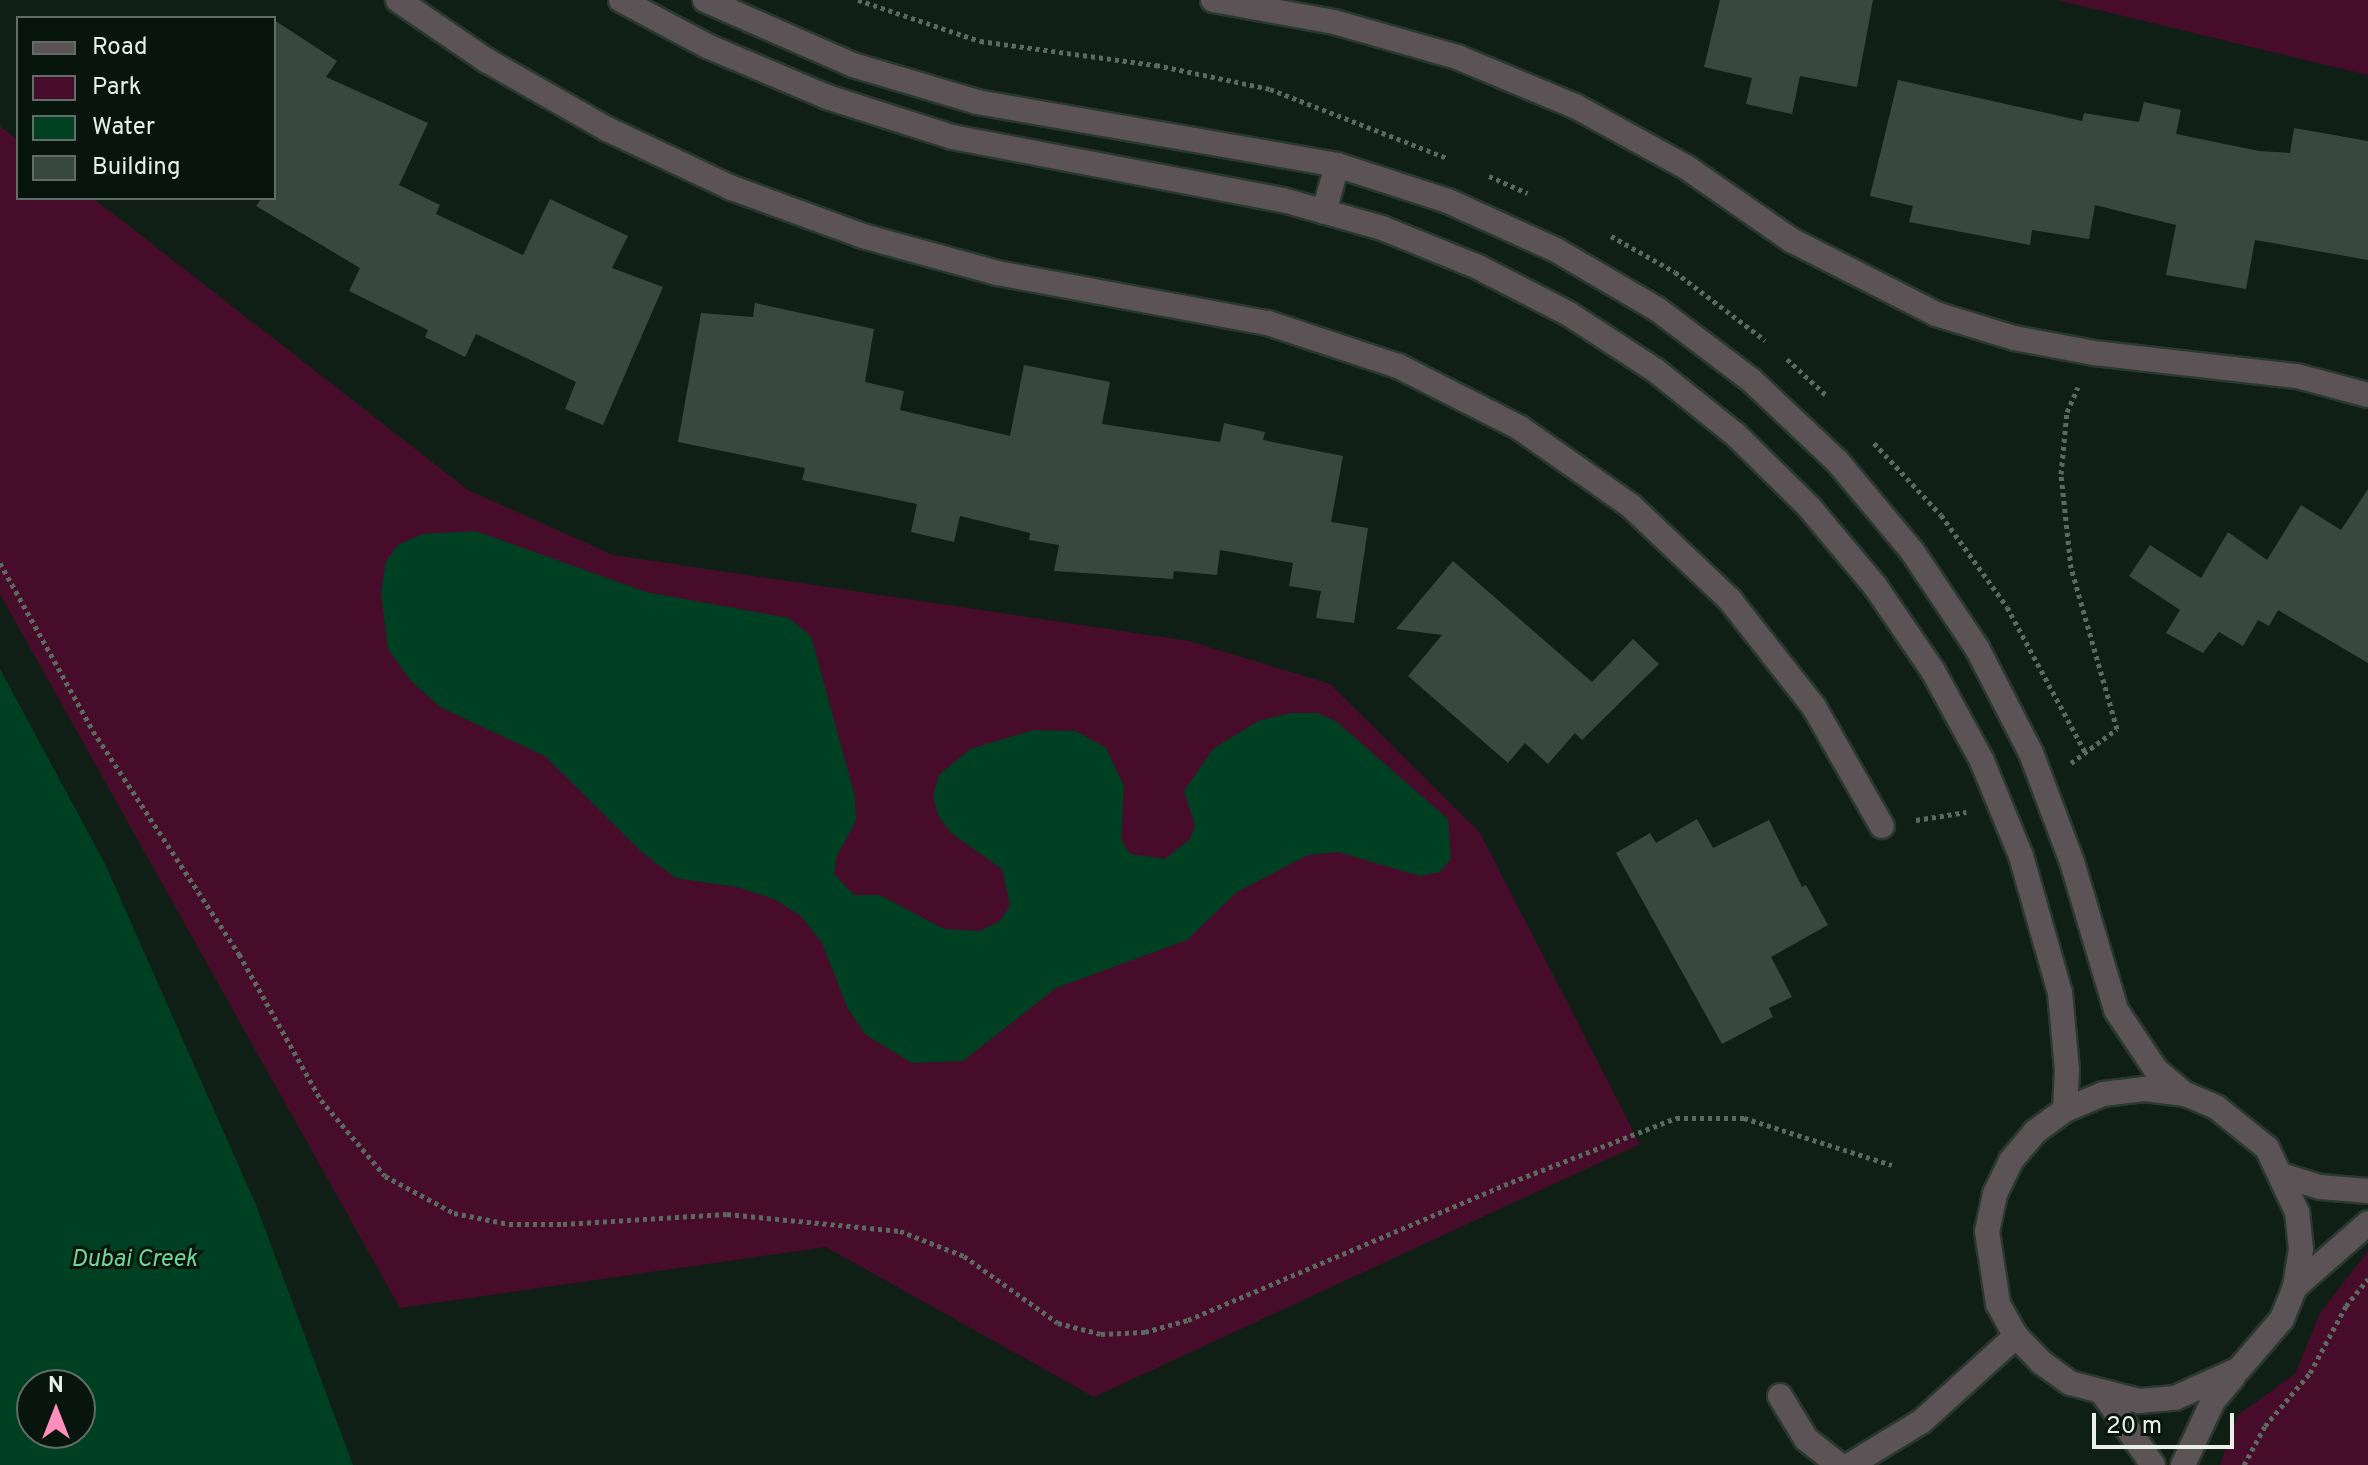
<!DOCTYPE html>
<html>
<head>
<meta charset="utf-8">
<style>
	body { margin:0 }
	#map { position:relative; width:2368px; height:1465px; overflow:hidden; background:#101f15; font-family:Overpass,sans-serif }
	div>[style] { position:absolute }
	.green>* { inset:0; background:#460c29 }
	.water>* { inset:0; background:#004022 }
	.building>* { inset:0; background:#38483e }
	.path>* { height:5px; margin-top:-2.5px; transform-origin:0; background:repeating-linear-gradient(90deg,#5b6960 0 4px,transparent 0 8px) }
	.roads { filter:drop-shadow(2px 0 #2a382f) drop-shadow(-2px 0 #2a382f) drop-shadow(0 2px #2a382f) drop-shadow(0 -2px #2a382f) }
	.minor>* { height:24px; margin:-12px; padding:0 12px; transform-origin:12px; border-radius:12px; background:#5c5356 }
	span { translate:-50% -50%; white-space:nowrap; text-align:center; line-height:1.15; -webkit-text-stroke:6px #07150d; paint-order:stroke }
	.water-label { font-size:24px; color:#70d79b; font-style:italic }
	.legend { position:absolute; left:16px; top:16px; width:260px; height:184px; box-sizing:border-box; background:#07150d; border:2px solid #616d65; margin:0; padding:10px 14px; list-style:none; font-size:24px; color:#e7f1ea }
	.legend li { display:flex; align-items:center; gap:16px; height:40px }
	.legend b { width:40px; border:2px solid #616d65 }
	.north { position:absolute; left:16px; top:1369px; width:80px; height:80px; box-sizing:border-box; background:#07150d; border:2px solid #616d65; border-radius:50%; rotate:0deg; font-size:22px; font-weight:700; line-height:32px; text-align:center; color:#e7f1ea }
	.north::after { content:''; display:block; margin:auto; width:28px; height:36px; background:#fe8ebc; clip-path:polygon(50% 0,100% 100%,50% 72%,0 100%) }
	.scale { position:absolute; left:2092px; top:1413px; width:142px; height:36px; box-sizing:border-box; border:4px solid #e7f1ea; border-top:0; padding-left:10px; font-size:24px; line-height:28px; white-space:nowrap; color:#e7f1ea; -webkit-text-stroke:6px #07150d; paint-order:stroke }
</style>
</head>
<body>
<div id="map">
	<div class="green">
		<i style="clip-path:polygon(2057px 0,2368px 0,2368px 75px)"></i>
		<i style="clip-path:polygon(0 126px,18px 140px,18px 198px,93px 198px,468px 490px,613px 555px,1189px 641px,1330px 684px,1480px 833px,1640px 1144px,1094px 1397px,826px 1247px,400px 1308px,0 594px)"></i>
		<i style="clip-path:polygon(2368px 1251px,2368px 1465px,2220px 1465px,2238px 1415px,2295px 1374px,2320px 1313px)"></i>
	</div>
	<div class="water">
		<i style="clip-path:polygon(476px 531px,646px 592px,789px 618px,811px 636px,855px 797px,856px 821px,837px 855px,834px 874px,854px 895px,880px 895px,944px 929px,980px 931px,1000px 921px,1010px 905px,1002px 869px,951px 833px,938px 815px,933px 795px,939px 775px,970px 749px,1034px 730px,1076px 731px,1106px 748px,1124px 786px,1121px 839px,1130px 854px,1165px 859px,1190px 839px,1195px 826px,1184px 791px,1213px 749px,1258px 721px,1291px 713px,1318px 713px,1337px 722px,1448px 819px,1451px 859px,1440px 872px,1420px 876px,1338px 852px,1308px 855px,1237px 892px,1187px 940px,1056px 988px,963px 1061px,912px 1063px,866px 1035px,848px 1009px,822px 943px,801px 916px,774px 899px,737px 887px,676px 878px,643px 853px,545px 756px,440px 707px,410px 680px,388px 649px,381px 593px,386px 561px,398px 545px,423px 534px)"></i>
		<i style="clip-path:polygon(evenodd,0 669px,105px 864px,256px 1205px,353px 1465px,0 1465px,0 669px,80px 1385px,80px 1433px,32px 1433px,32px 1385px,80px 1385px)"></i>
	</div>
	<div class="building">
		<i style="clip-path:polygon(1720px 0,1873px 0,1857px 87px,1800px 76px,1792px 114px,1746px 104px,1752px 78px,1704px 67px)"></i>
		<i style="clip-path:polygon(274px 20px,337px 61px,326px 77px,428px 123px,399px 185px,440px 205px,436px 214px,523px 255px,550px 199px,628px 236px,612px 268px,663px 287px,603px 425px,565px 409px,576px 382px,476px 334px,465px 357px,425px 337px,428px 330px,349px 291px,360px 268px,256px 206px,262px 198px,274px 198px)"></i>
		<i style="clip-path:polygon(1898px 80px,2082px 121px,2084px 113px,2139px 122px,2144px 102px,2181px 110px,2176px 134px,2259px 151px,2290px 153px,2294px 128px,2368px 141px,2368px 260px,2255px 240px,2246px 289px,2166px 275px,2176px 225px,2095px 205px,2089px 239px,2032px 230px,2030px 245px,1909px 222px,1913px 206px,1870px 196px)"></i>
		<i style="clip-path:polygon(755px 303px,874px 329px,865px 382px,904px 391px,900px 410px,1010px 436px,1024px 365px,1110px 382px,1102px 424px,1220px 442px,1224px 423px,1265px 432px,1263px 440px,1343px 456px,1331px 522px,1368px 528px,1354px 623px,1316px 618px,1321px 591px,1289px 586px,1293px 563px,1220px 550px,1217px 575px,1174px 571px,1173px 579px,1054px 571px,1059px 545px,1029px 540px,1030px 533px,960px 516px,954px 542px,911px 532px,917px 504px,802px 480px,805px 468px,678px 442px,701px 313px,753px 317px)"></i>
		<i style="clip-path:polygon(2368px 489px,2368px 663px,2278px 610px,2269px 626px,2258px 620px,2243px 646px,2219px 632px,2203px 653px,2166px 633px,2180px 610px,2129px 576px,2150px 545px,2201px 578px,2228px 532px,2267px 560px,2301px 505px,2341px 530px)"></i>
		<i style="clip-path:polygon(1453px 561px,1592px 682px,1633px 639px,1659px 664px,1582px 740px,1575px 733px,1548px 764px,1525px 743px,1508px 763px,1408px 676px,1442px 635px,1396px 629px)"></i>
		<i style="clip-path:polygon(1697px 819px,1713px 848px,1769px 820px,1802px 887px,1806px 885px,1828px 925px,1771px 957px,1792px 997px,1769px 1008px,1773px 1017px,1722px 1044px,1616px 853px,1650px 833px,1656px 843px)"></i>
	</div>
	<div class="path">
		<i style="left:858px;top:0;width:129px;rotate:18.6deg"></i>
		<i style="left:980px;top:41px;width:178px;rotate:7.8deg"></i>
		<i style="left:1156px;top:65px;width:116px;rotate:11.9deg"></i>
		<i style="left:1270px;top:89px;width:190px;rotate:21.3deg"></i>
		<i style="left:1489px;top:176px;width:42px;rotate:24.1deg"></i>
		<i style="left:1611px;top:236px;width:73px;rotate:29.4deg"></i>
		<i style="left:1675px;top:272px;width:113px;rotate:37.1deg"></i>
		<i style="left:1787px;top:359px;width:54px;rotate:42.8deg"></i>
		<i style="left:1874px;top:443px;width:98px;rotate:47.1deg"></i>
		<i style="left:1941px;top:515px;width:113px;rotate:54.3deg"></i>
		<i style="left:2007px;top:607px;width:167px;rotate:61.7deg"></i>
		<i style="left:0;top:563px;width:192px;rotate:61deg"></i>
		<i style="left:93px;top:731px;width:267px;rotate:56.8deg"></i>
		<i style="left:239px;top:954px;width:167px;rotate:60.7deg"></i>
		<i style="left:321px;top:1100px;width:99px;rotate:49.9deg"></i>
		<i style="left:385px;top:1176px;width:78px;rotate:28.2deg"></i>
		<i style="left:454px;top:1213px;width:56px;rotate:11.3deg"></i>
		<i style="left:509px;top:1224px;width:54px"></i>
		<i style="left:563px;top:1224px;width:164px;rotate:-3.5deg"></i>
		<i style="left:727px;top:1214px;width:174px;rotate:5.6deg"></i>
		<i style="left:900px;top:1231px;width:69px;rotate:21.3deg"></i>
		<i style="left:964px;top:1256px;width:115px;rotate:35.5deg"></i>
		<i style="left:1058px;top:1323px;width:44px;rotate:14.3deg"></i>
		<i style="left:1101px;top:1334px;width:44px;rotate:-2.6deg"></i>
		<i style="left:1145px;top:1332px;width:45px;rotate:-15.6deg"></i>
		<i style="left:1188px;top:1320px;width:344px;rotate:-23.1deg"></i>
		<i style="left:1504px;top:1185px;width:185px;rotate:-21.3deg"></i>
		<i style="left:1676px;top:1118px;width:68px"></i>
		<i style="left:1744px;top:1118px;width:155px;rotate:17.6deg"></i>
		<i style="left:2071px;top:763px;width:57px;rotate:-36.5deg"></i>
		<i style="left:2117px;top:729px;width:167px;rotate:-105.9deg"></i>
		<i style="left:2071px;top:568px;width:95px;rotate:-96.1deg"></i>
		<i style="left:2061px;top:474px;width:62px;rotate:-84.5deg"></i>
		<i style="left:2067px;top:412px;width:27px;rotate:-66deg"></i>
		<i style="left:1916px;top:820px;width:51px;rotate:-9.1deg"></i>
		<i style="left:2244px;top:1465px;width:44px;rotate:-61.7deg"></i>
		<i style="left:2265px;top:1426px;width:70px;rotate:-49.7deg"></i>
		<i style="left:2310px;top:1373px;width:76px;rotate:-61.8deg"></i>
		<i style="left:2346px;top:1306px;width:35px;rotate:-51deg"></i>
	</div>
	<div class="roads">
		<div class="minor">
			<i style="left:398px;top:0;width:107px;rotate:34.3deg"></i>
			<i style="left:486px;top:60px;width:139px;rotate:29.7deg"></i>
			<i style="left:607px;top:129px;width:138px;rotate:25.3deg"></i>
			<i style="left:732px;top:188px;width:140px;rotate:20.1deg"></i>
			<i style="left:863px;top:236px;width:139px;rotate:15.4deg"></i>
			<i style="left:997px;top:273px;width:276px;rotate:10.5deg"></i>
			<i style="left:1268px;top:323px;width:137px;rotate:18.3deg"></i>
			<i style="left:1398px;top:366px;width:137px;rotate:26.9deg"></i>
			<i style="left:1520px;top:428px;width:136px;rotate:35.1deg"></i>
			<i style="left:1631px;top:506px;width:137px;rotate:43.5deg"></i>
			<i style="left:1730px;top:600px;width:136px;rotate:51.9deg"></i>
			<i style="left:1814px;top:707px;width:137px;rotate:60.3deg"></i>
			<i style="left:621px;top:0;width:98px;rotate:28.1deg"></i>
			<i style="left:707px;top:46px;width:130px;rotate:23deg"></i>
			<i style="left:827px;top:97px;width:131px;rotate:17.7deg"></i>
			<i style="left:952px;top:137px;width:337px;rotate:10.8deg"></i>
			<i style="left:1283px;top:200px;width:103px;rotate:15.8deg"></i>
			<i style="left:1382px;top:228px;width:104px;rotate:22.1deg"></i>
			<i style="left:1478px;top:267px;width:102px;rotate:27.3deg"></i>
			<i style="left:1569px;top:314px;width:103px;rotate:33.1deg"></i>
			<i style="left:1655px;top:370px;width:104px;rotate:38.7deg"></i>
			<i style="left:1736px;top:435px;width:103px;rotate:44.6deg"></i>
			<i style="left:1809px;top:507px;width:103px;rotate:50.1deg"></i>
			<i style="left:1875px;top:586px;width:103px;rotate:55.7deg"></i>
			<i style="left:1933px;top:671px;width:102px;rotate:61.4deg"></i>
			<i style="left:1982px;top:761px;width:103px;rotate:67.7deg"></i>
			<i style="left:2021px;top:856px;width:142px;rotate:74.1deg"></i>
			<i style="left:2060px;top:993px;width:77px;rotate:84.8deg"></i>
			<i style="left:2067px;top:1070px;width:40px;rotate:92.9deg"></i>
			<i style="left:2065px;top:1110px;width:37px;rotate:144deg"></i>
			<i style="left:2035px;top:1132px;width:38px;rotate:130deg"></i>
			<i style="left:2011px;top:1161px;width:37px;rotate:116deg"></i>
			<i style="left:1995px;top:1194px;width:38px;rotate:102deg"></i>
			<i style="left:1987px;top:1231px;width:74px;rotate:81.4deg"></i>
			<i style="left:1998px;top:1304px;width:37px;rotate:61deg"></i>
			<i style="left:2016px;top:1336px;width:36px;rotate:46deg"></i>
			<i style="left:2041px;top:1362px;width:36px;rotate:36deg"></i>
			<i style="left:2070px;top:1383px;width:71px;rotate:14.6deg"></i>
			<i style="left:2139px;top:1401px;width:36px;rotate:-5deg"></i>
			<i style="left:2175px;top:1398px;width:70px;rotate:-24.4deg"></i>
			<i style="left:2239px;top:1369px;width:66px;rotate:-49.3deg"></i>
			<i style="left:2282px;top:1319px;width:35px;rotate:-68deg"></i>
			<i style="left:2295px;top:1287px;width:38px;rotate:-81deg"></i>
			<i style="left:2301px;top:1249px;width:37px;rotate:-96deg"></i>
			<i style="left:2297px;top:1212px;width:71px;rotate:-115.1deg"></i>
			<i style="left:2267px;top:1148px;width:65px;rotate:-141.2deg"></i>
			<i style="left:2216px;top:1107px;width:34px;rotate:-157deg"></i>
			<i style="left:2185px;top:1094px;width:41px;rotate:-173deg"></i>
			<i style="left:2144px;top:1089px;width:41px;rotate:173deg"></i>
			<i style="left:2103px;top:1094px;width:41px;rotate:157.2deg"></i>
			<i style="left:705px;top:0;width:162px;rotate:23.7deg"></i>
			<i style="left:853px;top:65px;width:129px;rotate:16.6deg"></i>
			<i style="left:977px;top:102px;width:365px;rotate:9.9deg"></i>
			<i style="left:1337px;top:165px;width:117px;rotate:18deg"></i>
			<i style="left:1448px;top:201px;width:119px;rotate:24.4deg"></i>
			<i style="left:1556px;top:250px;width:117px;rotate:30.3deg"></i>
			<i style="left:1657px;top:309px;width:118px;rotate:37.1deg"></i>
			<i style="left:1751px;top:380px;width:118px;rotate:43.3deg"></i>
			<i style="left:1837px;top:461px;width:117px;rotate:50.2deg"></i>
			<i style="left:1912px;top:551px;width:117px;rotate:56.2deg"></i>
			<i style="left:1977px;top:648px;width:118px;rotate:62.8deg"></i>
			<i style="left:2031px;top:753px;width:116px;rotate:69.4deg"></i>
			<i style="left:2072px;top:862px;width:154px;rotate:73.4deg"></i>
			<i style="left:2116px;top:1010px;width:72px;rotate:56.3deg"></i>
			<i style="left:2156px;top:1070px;width:38px;rotate:40deg"></i>
			<i style="left:1213px;top:0;width:123px;rotate:10.3deg"></i>
			<i style="left:1334px;top:22px;width:128px;rotate:15.9deg"></i>
			<i style="left:1457px;top:57px;width:128px;rotate:22.6deg"></i>
			<i style="left:1575px;top:106px;width:127px;rotate:28.8deg"></i>
			<i style="left:1686px;top:167px;width:128px;rotate:34.8deg"></i>
			<i style="left:1791px;top:240px;width:163px;rotate:27deg"></i>
			<i style="left:1936px;top:314px;width:82px;rotate:17.1deg"></i>
			<i style="left:2014px;top:338px;width:81px;rotate:10.6deg"></i>
			<i style="left:2094px;top:353px;width:204px;rotate:6.5deg"></i>
			<i style="left:2297px;top:376px;width:73px;rotate:15deg"></i>
			<i style="left:1324px;top:212px;width:49px;rotate:-74.5deg"></i>
			<i style="left:2284px;top:1176px;width:38px;rotate:17deg"></i>
			<i style="left:2320px;top:1187px;width:48px;rotate:4.8deg"></i>
			<i style="left:2295px;top:1287px;width:97px;rotate:-41.2deg"></i>
			<i style="left:2104px;top:1395px;width:85px;rotate:55deg"></i>
			<i style="left:1780px;top:1396px;width:50px;rotate:58.8deg"></i>
			<i style="left:1806px;top:1439px;width:42px;rotate:38.2deg"></i>
			<i style="left:1850px;top:1465px;width:84px;rotate:-31.4deg"></i>
			<i style="left:1922px;top:1421px;width:127px;rotate:-42.1deg"></i>
			<i style="left:2183px;top:1465px;width:71px;rotate:-64.9deg"></i>
			<i style="left:2213px;top:1401px;width:31px;rotate:-50deg"></i>
		</div>
	</div>
	<div class="water-label">
		<span style="left:134px;top:1261px">Dubai Creek</span>
	</div>
	<ul class="legend">
	<li><b style="height:10px;background:#5c5356"></b>Road</li>
	<li><b style="height:22px;background:#460c29"></b>Park</li>
	<li><b style="height:22px;background:#004022"></b>Water</li>
	<li><b style="height:22px;background:#38483e"></b>Building</li>
	</ul>
	<div class="north">N</div>
	<div class="scale">20 m</div>
</div>
</body>
</html>
